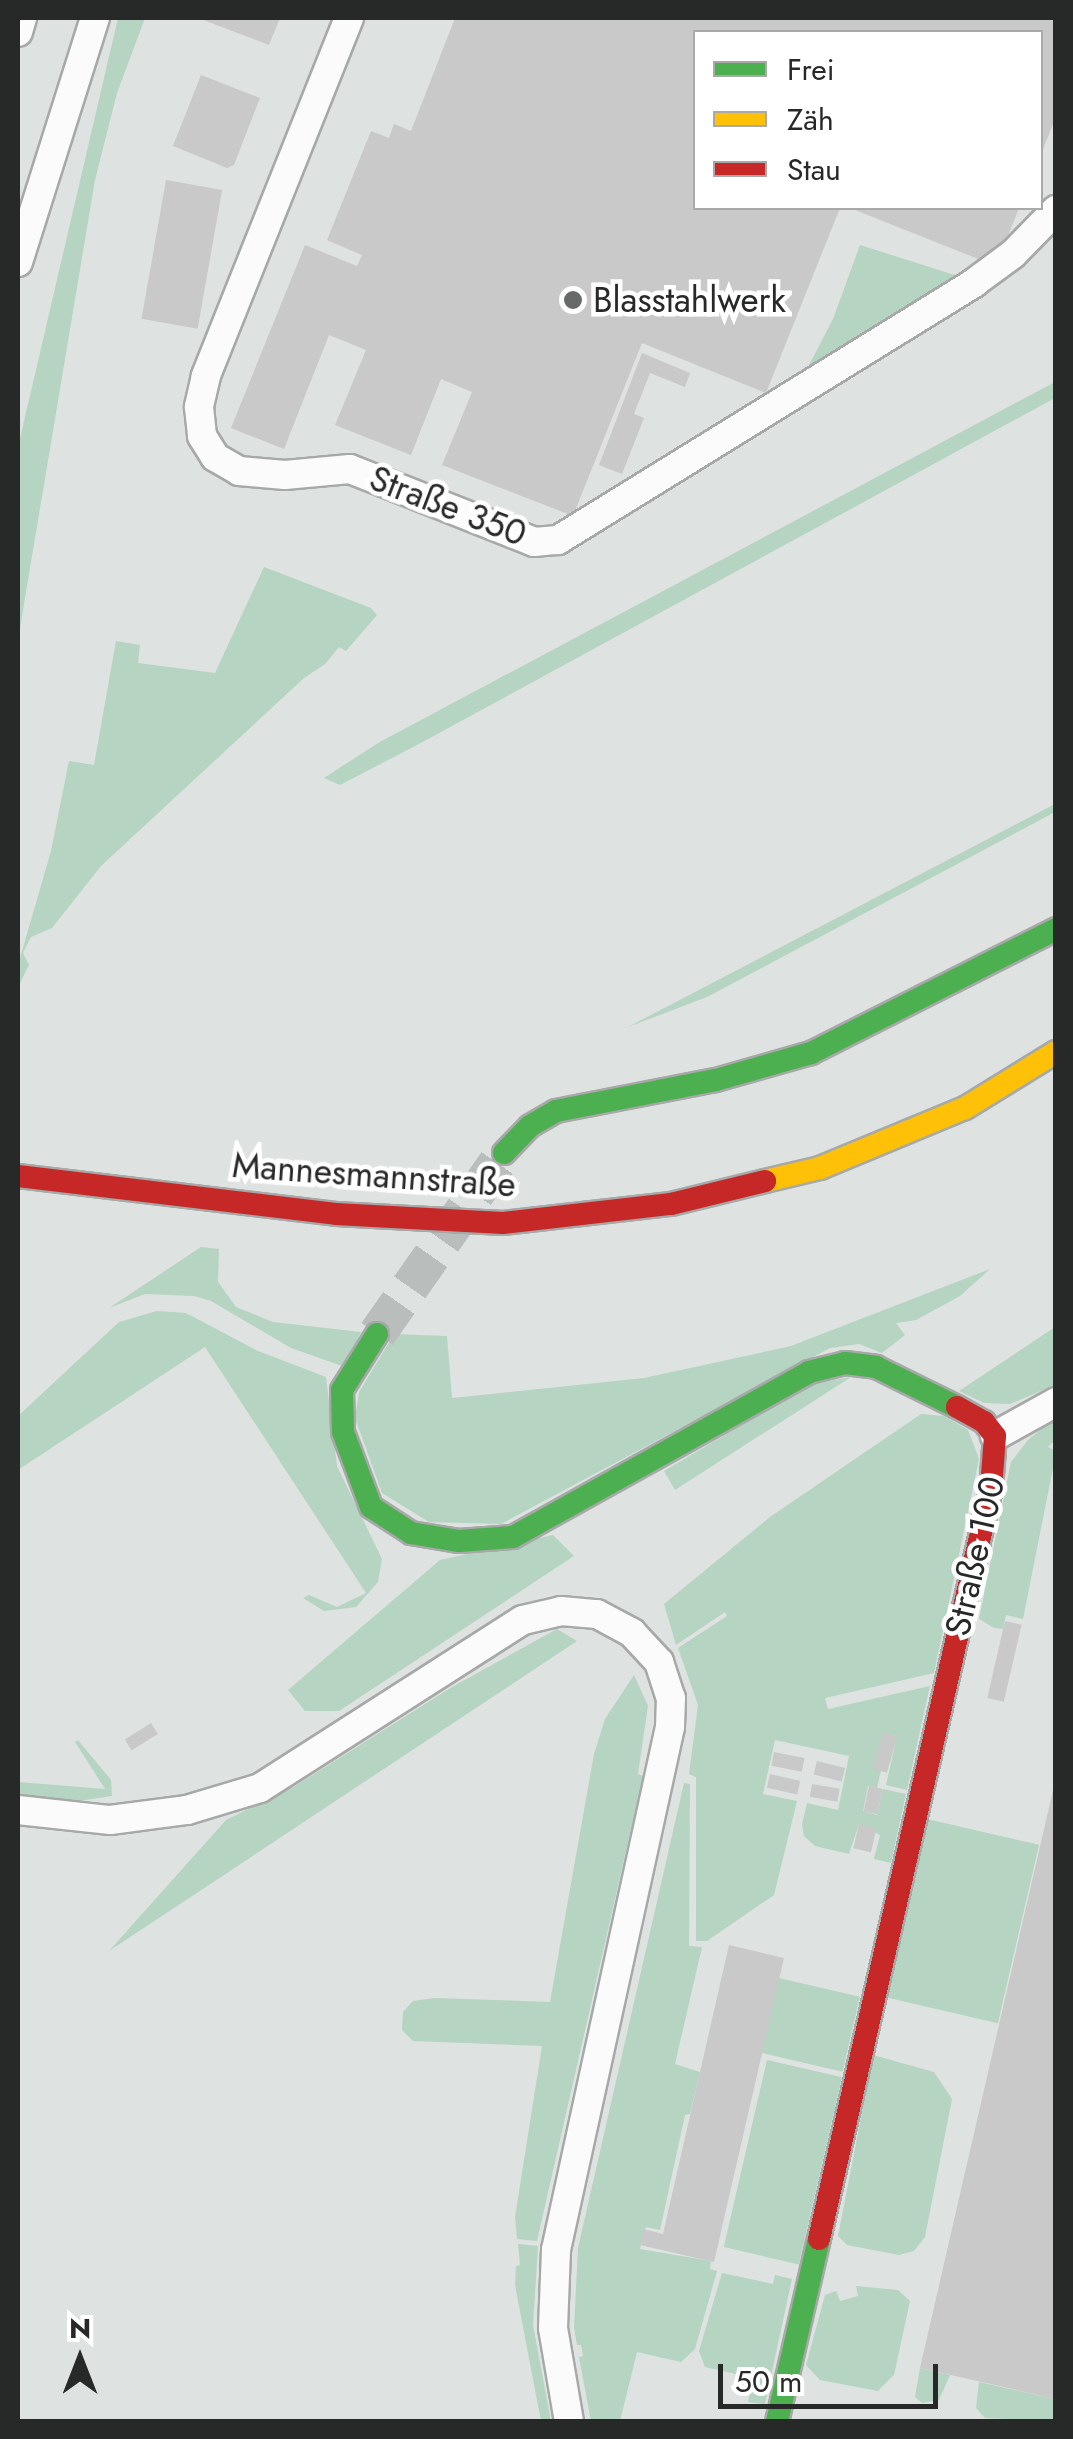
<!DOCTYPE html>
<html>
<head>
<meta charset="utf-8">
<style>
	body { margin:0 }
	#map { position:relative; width:1073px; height:2439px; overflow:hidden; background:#dee2e0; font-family:Jost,sans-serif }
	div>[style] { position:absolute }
	.green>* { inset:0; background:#b6d4c2; transform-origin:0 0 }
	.building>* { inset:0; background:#c8c9c8; transform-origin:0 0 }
	.secondary-tunnel>* { height:38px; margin-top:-19px; transform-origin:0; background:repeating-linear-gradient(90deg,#b9bdbb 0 38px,transparent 0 57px) }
	.roads { filter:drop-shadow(2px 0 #a6a9a7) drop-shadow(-2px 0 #a6a9a7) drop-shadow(0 2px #a6a9a7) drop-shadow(0 -2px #a6a9a7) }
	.street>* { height:28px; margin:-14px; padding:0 14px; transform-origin:14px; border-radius:14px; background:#fafbfa }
	.fast>* { height:22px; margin:-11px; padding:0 11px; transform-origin:11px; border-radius:11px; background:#4caf50 }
	.slow>* { height:22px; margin:-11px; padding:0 11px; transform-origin:11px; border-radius:11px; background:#ffc107 }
	.jam>* { height:22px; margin:-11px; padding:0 11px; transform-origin:11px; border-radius:11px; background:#c62828 }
	.dots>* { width:28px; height:28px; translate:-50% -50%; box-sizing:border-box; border:5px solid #fff; border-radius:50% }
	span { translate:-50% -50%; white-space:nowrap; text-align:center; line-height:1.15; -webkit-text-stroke:9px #fff; paint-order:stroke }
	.poi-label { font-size:35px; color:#272928 }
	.left { translate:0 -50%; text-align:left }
	.street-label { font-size:35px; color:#272928 }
	.frame { position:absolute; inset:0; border:20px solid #272928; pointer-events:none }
	.legend { position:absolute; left:693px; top:30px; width:350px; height:180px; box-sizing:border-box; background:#fff; border:2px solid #a9a9a9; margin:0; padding:12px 18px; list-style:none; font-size:30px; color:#272928 }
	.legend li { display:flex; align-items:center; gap:20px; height:50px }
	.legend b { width:50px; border:2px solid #a9a9a9 }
	.north { position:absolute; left:30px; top:2309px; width:100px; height:100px; -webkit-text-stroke:8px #fff; paint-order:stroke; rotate:0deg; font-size:28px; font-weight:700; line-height:40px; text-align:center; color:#272928 }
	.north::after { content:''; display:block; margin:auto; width:35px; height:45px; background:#272928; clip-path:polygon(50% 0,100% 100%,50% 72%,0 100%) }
	.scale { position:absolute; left:718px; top:2364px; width:220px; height:45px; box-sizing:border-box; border:5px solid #272928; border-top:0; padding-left:12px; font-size:30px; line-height:35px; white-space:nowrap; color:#272928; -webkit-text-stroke:8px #fff; paint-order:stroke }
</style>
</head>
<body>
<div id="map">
	<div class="green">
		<i style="clip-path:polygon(118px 18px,145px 18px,117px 93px,95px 180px,18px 640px,18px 447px)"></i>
		<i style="clip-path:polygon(860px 245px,961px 277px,811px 371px,808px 367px,833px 319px)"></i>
		<i style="clip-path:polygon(1055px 382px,1055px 398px,417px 745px,340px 785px,324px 778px,378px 743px)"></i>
		<i style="clip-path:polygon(264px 567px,371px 608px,377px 615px,346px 651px,339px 647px,325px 664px,304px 678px,101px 866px,52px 928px,31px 937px,23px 953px,29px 965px,18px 987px,18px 965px,51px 851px,69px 761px,94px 765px,116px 641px,140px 645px,138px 663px,215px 673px)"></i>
		<i style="clip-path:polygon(1055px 804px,1055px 812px,707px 997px,628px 1027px)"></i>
		<i style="clip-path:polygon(201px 1247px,219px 1249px,218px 1282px,236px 1307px,273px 1322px,361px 1332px,345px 1367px,291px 1348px,211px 1301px,194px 1296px,145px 1294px,109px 1308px)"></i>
		<i style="clip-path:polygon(990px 1269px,960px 1296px,916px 1320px,896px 1323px,905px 1335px,882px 1353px,859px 1344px,830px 1348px,501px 1524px,429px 1522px,382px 1493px,355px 1418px,359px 1392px,394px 1334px,447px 1336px,452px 1398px,644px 1378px,791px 1346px)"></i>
		<i style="clip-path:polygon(157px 1311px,186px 1313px,258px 1351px,326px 1377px,337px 1466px,382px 1559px,378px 1582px,356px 1607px,324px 1611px,303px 1598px,309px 1595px,337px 1607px,366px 1593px,205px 1347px,18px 1470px,18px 1416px,119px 1322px)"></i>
		<i style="clip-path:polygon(1055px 1327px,1055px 1385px,1010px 1404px,984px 1403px,959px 1391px)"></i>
		<i style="clip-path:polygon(851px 1377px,675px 1490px,664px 1471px,811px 1384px)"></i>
		<i style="clip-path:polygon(921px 1414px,944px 1416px,968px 1430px,979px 1459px,934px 1673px,825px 1698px,828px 1709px,930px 1686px,907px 1790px,886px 1785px,897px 1736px,884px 1733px,875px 1768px,881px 1770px,877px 1788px,868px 1786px,863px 1811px,877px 1815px,883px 1789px,906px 1794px,891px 1863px,874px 1859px,880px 1835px,859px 1824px,849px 1854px,815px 1846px,804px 1836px,802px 1824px,807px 1803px,838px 1810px,849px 1756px,775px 1740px,763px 1794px,797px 1801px,774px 1895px,707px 1941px,696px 1941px,696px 1777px,689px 1774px,698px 1705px,678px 1648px,727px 1616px,725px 1612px,676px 1645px,664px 1604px,770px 1517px)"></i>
		<i style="clip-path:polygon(1055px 1418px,1055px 1440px,1048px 1447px,1055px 1451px,1055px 1458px,1023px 1619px,1006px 1615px,1003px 1629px,994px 1628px,979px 1619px,1011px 1462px,1028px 1440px)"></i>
		<i style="clip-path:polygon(553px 1535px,574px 1556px,339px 1711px,305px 1711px,288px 1690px,440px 1560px)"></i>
		<i style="clip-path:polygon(557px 1629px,577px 1641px,109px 1951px,226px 1820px,295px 1786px,452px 1687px)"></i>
		<i style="clip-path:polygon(634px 1675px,648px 1706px,638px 1774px,643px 1776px,537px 2241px,517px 2239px,515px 2217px,542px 2046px,413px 2041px,402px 2030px,403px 2012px,413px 2001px,435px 1998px,550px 2002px,594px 1754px,605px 1719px)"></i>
		<i style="clip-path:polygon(78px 1740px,111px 1780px,112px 1796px,65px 1803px,18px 1797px,18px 1782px,105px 1789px,75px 1742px)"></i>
		<i style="clip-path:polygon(684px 1783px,690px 1784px,689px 1946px,702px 1947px,675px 2064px,700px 2072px,690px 2114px,685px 2115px,660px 2230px,646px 2227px,640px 2249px,711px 2261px,710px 2269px,717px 2271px,695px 2349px,681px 2362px,637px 2352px,620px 2421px,591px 2421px,579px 2357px,583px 2356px,581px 2345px,577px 2345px,574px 2328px,578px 2248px)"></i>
		<i style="left:927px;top:1819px;width:115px;height:183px;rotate:13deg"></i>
		<i style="left:779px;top:1978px;width:83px;height:77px;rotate:13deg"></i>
		<i style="clip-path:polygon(873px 2055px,934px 2072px,952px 2099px,925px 2237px,914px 2251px,899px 2255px,847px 2245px,838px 2236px)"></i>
		<i style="left:767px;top:2060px;width:77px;height:192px;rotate:13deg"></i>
		<i style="clip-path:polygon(518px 2244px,538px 2246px,533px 2325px,551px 2421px,541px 2421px,515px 2285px,516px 2266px,520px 2265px)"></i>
		<i style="clip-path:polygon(722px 2273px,773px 2284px,775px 2275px,792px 2279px,765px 2404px,748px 2402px,753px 2378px,705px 2367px,699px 2351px)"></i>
		<i style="clip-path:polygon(856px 2286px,898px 2290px,910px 2301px,894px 2375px,878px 2391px,820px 2380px,806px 2365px,825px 2295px,836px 2291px,840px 2301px,858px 2296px)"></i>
		<i style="clip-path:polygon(920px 2368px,950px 2375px,939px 2400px,922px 2403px,915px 2397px)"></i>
		<i style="clip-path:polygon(979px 2382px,1055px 2399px,1055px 2421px,985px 2418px,976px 2408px)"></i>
	</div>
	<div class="building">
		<i style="clip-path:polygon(198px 18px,280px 18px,269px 45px)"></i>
		<i style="clip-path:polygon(455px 18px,1056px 18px,1056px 117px,1041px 154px,1040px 32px,696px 32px,696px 208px,840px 208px,766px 393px,642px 343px,573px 516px,442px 465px,472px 392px,441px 379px,411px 455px,335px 425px,366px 350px,329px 335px,284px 449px,231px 428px,305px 245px,357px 266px,362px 255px,327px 240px,371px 131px,389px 138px,394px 124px,411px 131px)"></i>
		<i style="clip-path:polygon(201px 75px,260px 98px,234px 165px,227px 168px,173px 146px)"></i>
		<i style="left:166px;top:180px;width:57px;height:141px;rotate:10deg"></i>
		<i style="clip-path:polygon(850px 208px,1019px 208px,996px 266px)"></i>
		<i style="clip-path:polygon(642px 353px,690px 373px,685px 387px,650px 373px,634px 414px,644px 418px,622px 474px,599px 465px)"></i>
		<i style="left:1005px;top:1621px;width:17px;height:79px;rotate:13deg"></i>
		<i style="left:151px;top:1723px;width:13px;height:31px;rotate:58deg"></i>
		<i style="left:883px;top:1732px;width:15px;height:38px;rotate:16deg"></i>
		<i style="left:774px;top:1752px;width:31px;height:14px;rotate:11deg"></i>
		<i style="left:817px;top:1761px;width:29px;height:14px;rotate:14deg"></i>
		<i style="left:770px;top:1774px;width:31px;height:14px;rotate:13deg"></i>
		<i style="clip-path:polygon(1056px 1777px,1056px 2399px,920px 2368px)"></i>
		<i style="left:812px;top:1784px;width:28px;height:13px;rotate:10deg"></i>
		<i style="left:869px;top:1786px;width:14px;height:26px;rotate:12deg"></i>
		<i style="left:859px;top:1824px;width:18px;height:25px;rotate:13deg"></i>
		<i style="clip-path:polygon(729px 1945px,784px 1958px,714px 2262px,640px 2245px,643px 2229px,663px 2234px)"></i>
	</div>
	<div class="secondary-tunnel">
		<i style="left:377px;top:1334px;width:221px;rotate:-54.9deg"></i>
	</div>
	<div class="roads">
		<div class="street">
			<i style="left:349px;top:18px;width:386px;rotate:111.8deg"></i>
			<i style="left:206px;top:376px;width:32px;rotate:103deg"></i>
			<i style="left:199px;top:407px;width:29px;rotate:84deg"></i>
			<i style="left:202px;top:436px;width:25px;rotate:58deg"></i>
			<i style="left:215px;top:457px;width:28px;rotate:30deg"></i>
			<i style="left:239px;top:471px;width:46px;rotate:5deg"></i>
			<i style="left:285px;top:475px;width:65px;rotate:-5.3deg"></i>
			<i style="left:350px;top:469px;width:198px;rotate:21.6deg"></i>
			<i style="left:534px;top:542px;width:24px;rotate:-5deg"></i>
			<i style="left:558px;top:540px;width:490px;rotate:-31.7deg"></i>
			<i style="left:975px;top:282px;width:47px;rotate:-36.4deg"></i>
			<i style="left:1013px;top:254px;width:62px;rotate:-45.7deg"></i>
			<i style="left:18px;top:32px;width:15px;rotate:-74deg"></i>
			<i style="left:18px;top:262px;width:256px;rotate:-72.5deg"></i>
			<i style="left:995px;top:1436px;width:70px;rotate:-29.1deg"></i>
			<i style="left:18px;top:1810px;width:93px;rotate:6.2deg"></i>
			<i style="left:110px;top:1820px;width:78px;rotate:-7.4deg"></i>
			<i style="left:187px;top:1810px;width:76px;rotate:-16.8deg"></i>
			<i style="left:260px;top:1788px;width:312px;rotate:-32.6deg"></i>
			<i style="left:523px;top:1620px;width:39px;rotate:-13deg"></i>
			<i style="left:561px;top:1611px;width:36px;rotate:5deg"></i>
			<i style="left:597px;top:1614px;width:40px;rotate:28deg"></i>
			<i style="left:632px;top:1633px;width:40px;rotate:47deg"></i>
			<i style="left:659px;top:1662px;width:38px;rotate:72deg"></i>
			<i style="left:671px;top:1698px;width:29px;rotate:92deg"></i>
			<i style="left:670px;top:1727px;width:535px;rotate:102.3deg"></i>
			<i style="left:556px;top:2250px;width:78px;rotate:92.2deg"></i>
			<i style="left:553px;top:2328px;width:95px;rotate:80.3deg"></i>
		</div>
		<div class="fast">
			<i style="left:504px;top:1153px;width:37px;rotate:-46deg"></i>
			<i style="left:530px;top:1126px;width:30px;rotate:-30deg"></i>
			<i style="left:556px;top:1111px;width:163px;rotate:-11deg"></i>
			<i style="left:716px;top:1080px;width:99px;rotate:-15.9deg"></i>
			<i style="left:811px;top:1053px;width:275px;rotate:-26.8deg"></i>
			<i style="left:377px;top:1334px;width:66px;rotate:122deg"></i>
			<i style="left:342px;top:1390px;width:42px;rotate:88.6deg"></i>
			<i style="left:343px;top:1432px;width:80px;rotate:69.5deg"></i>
			<i style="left:371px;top:1507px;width:48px;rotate:33deg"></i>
			<i style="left:411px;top:1533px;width:49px;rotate:9.5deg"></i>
			<i style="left:459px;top:1541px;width:54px;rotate:-4.2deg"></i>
			<i style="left:513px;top:1537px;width:339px;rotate:-29.1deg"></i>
			<i style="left:809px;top:1372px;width:37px;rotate:-14deg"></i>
			<i style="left:845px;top:1363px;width:31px;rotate:7deg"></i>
			<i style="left:876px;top:1367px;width:90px;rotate:26.3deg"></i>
			<i style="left:777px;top:2422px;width:188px;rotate:-77.1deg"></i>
		</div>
		<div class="slow">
			<i style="left:765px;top:1181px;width:57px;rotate:-13.3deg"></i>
			<i style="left:820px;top:1168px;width:157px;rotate:-22.5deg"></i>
			<i style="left:965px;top:1108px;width:107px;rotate:-31.6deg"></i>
		</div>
		<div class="jam">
			<i style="left:18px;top:1176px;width:320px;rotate:6.8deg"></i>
			<i style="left:336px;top:1214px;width:167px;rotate:3.1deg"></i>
			<i style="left:503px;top:1223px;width:169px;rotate:-6.5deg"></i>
			<i style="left:671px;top:1204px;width:97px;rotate:-13.7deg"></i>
			<i style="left:819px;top:2239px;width:769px;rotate:-77.08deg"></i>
			<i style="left:991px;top:1489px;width:53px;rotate:-85.7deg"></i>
			<i style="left:995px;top:1436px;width:18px;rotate:-128deg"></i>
			<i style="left:984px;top:1422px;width:31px;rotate:-151deg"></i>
		</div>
	</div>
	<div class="dots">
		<i style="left:573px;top:300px;background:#676a68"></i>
	</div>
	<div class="poi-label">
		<span class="left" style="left:593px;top:300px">Blasstahlwerk</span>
	</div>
	<div class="street-label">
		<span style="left:448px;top:506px;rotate:21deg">Straße 350</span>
		<span style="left:374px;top:1175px;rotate:4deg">Mannesmannstraße</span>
		<span style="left:975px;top:1556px;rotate:-77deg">Straße 100</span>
	</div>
	<div class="frame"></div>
	<ul class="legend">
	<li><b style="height:12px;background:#4caf50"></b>Frei</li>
	<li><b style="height:12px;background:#ffc107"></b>Zäh</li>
	<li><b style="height:12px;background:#c62828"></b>Stau</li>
	</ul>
	<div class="north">N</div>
	<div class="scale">50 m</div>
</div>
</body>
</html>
